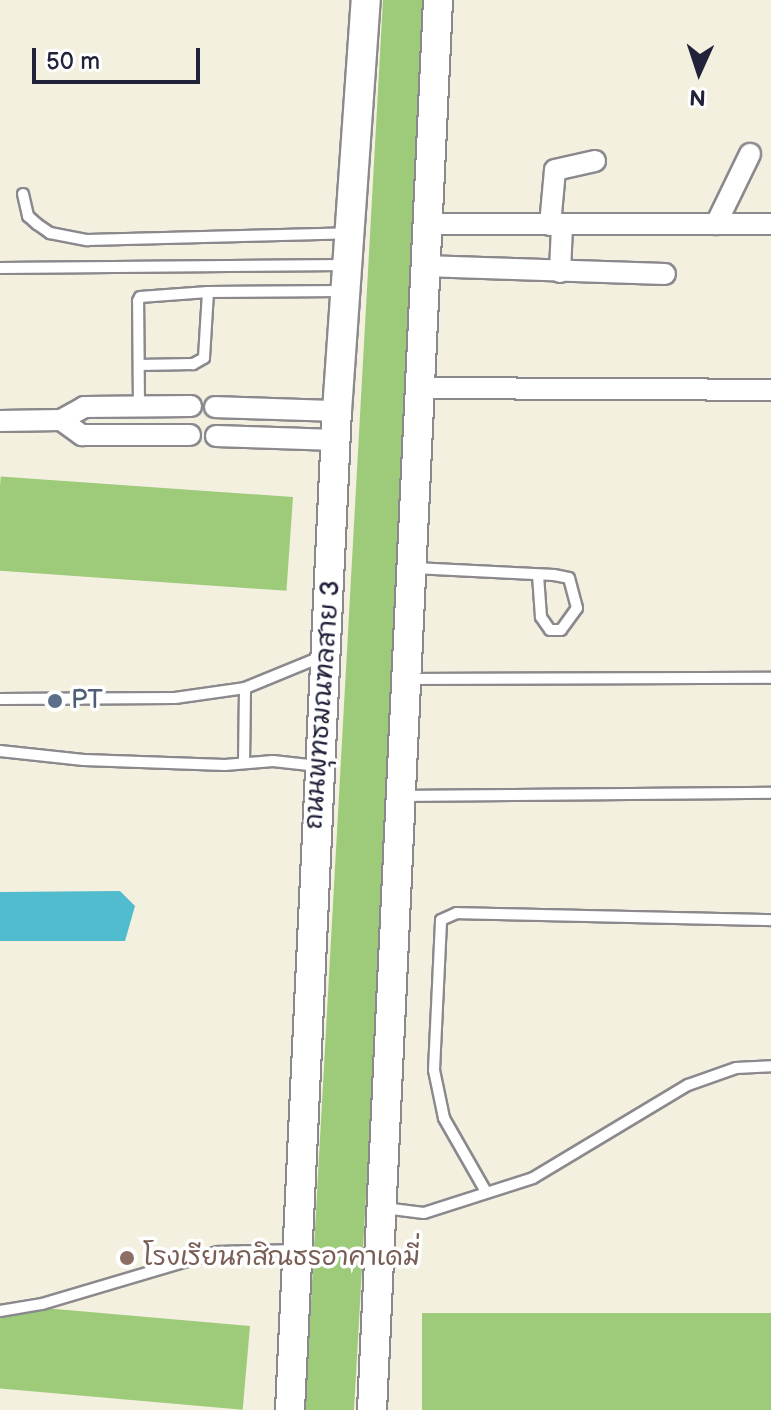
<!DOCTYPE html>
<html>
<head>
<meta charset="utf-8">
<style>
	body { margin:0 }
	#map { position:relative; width:771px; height:1410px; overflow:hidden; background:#f4f0df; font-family:"Balsamiq Sans","Playpen Sans Thai",sans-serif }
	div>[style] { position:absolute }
	.green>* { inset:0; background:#9dcb7a; transform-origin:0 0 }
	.water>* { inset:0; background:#51bcce }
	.roads { filter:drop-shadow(2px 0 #8b898d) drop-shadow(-2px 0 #8b898d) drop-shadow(0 2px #8b898d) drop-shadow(0 -2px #8b898d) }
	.service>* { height:10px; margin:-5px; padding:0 5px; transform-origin:5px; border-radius:5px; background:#fff }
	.minor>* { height:20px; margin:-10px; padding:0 10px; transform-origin:10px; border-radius:10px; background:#fff }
	.secondary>* { height:28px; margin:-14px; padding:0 14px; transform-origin:14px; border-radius:14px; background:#fff }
	.dots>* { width:22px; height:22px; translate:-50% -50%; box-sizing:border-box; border:4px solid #fff; border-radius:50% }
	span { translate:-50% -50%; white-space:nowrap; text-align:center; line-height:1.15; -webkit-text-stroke:7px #fff; paint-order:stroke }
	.service-label { font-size:26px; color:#4e5e75 }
	.left { translate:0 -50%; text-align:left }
	.street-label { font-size:26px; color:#22223b }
	.education-label { font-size:26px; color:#785e54 }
	.north { position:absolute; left:659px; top:32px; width:80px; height:80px; -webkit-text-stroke:6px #fff; paint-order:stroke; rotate:183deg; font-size:22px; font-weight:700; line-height:32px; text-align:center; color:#22223b }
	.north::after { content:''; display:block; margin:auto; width:28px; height:36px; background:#22223b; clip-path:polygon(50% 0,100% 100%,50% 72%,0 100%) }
	.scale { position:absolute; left:32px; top:48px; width:168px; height:36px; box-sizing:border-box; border:4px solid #22223b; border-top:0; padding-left:10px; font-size:24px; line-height:28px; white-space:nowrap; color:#22223b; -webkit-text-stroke:6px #fff; paint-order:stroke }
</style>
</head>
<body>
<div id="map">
	<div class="green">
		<i style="clip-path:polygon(383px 0,427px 0,372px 1089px,354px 1410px,305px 1410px)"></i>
		<i style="left:293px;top:497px;width:94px;height:293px;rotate:94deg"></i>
		<i style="left:771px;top:1313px;width:97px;height:349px;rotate:90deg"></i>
		<i style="left:250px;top:1326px;width:84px;height:250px;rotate:95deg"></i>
	</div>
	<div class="water">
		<i style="clip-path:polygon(120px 891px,135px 906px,125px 941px,0 941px,0 892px)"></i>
	</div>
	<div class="roads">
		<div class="service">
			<i style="left:23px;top:194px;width:23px;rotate:77deg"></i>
			<i style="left:28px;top:216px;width:12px;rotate:42deg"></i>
			<i style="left:37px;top:224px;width:16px;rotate:35deg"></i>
			<i style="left:50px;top:233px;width:38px;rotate:11deg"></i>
			<i style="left:87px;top:240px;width:262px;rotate:-1.5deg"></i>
			<i style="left:0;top:268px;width:343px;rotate:-0.5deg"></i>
			<i style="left:208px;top:292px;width:134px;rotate:-0.4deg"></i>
			<i style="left:139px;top:406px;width:105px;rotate:-90.5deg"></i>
			<i style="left:138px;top:301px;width:4px;rotate:-63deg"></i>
			<i style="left:140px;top:297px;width:68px;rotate:-4.2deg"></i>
			<i style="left:208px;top:292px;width:66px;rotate:93.5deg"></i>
			<i style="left:204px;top:358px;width:13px;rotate:151deg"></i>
			<i style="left:193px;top:364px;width:54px;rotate:178.9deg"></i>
			<i style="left:414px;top:568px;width:140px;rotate:2.9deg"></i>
			<i style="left:554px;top:575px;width:15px;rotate:11deg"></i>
			<i style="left:569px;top:578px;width:31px;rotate:75deg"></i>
			<i style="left:577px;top:608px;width:27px;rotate:126deg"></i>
			<i style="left:561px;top:630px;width:11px;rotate:180deg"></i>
			<i style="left:550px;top:630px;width:16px;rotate:-125deg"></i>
			<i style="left:541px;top:617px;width:42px;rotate:-94.1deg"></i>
			<i style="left:410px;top:679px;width:361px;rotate:-0.2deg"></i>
			<i style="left:0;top:699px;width:175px;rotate:-0.3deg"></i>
			<i style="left:175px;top:698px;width:71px;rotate:-8.1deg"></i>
			<i style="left:245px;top:688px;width:84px;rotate:-22.3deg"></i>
			<i style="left:0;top:751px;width:84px;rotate:6.1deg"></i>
			<i style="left:84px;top:760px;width:141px;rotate:2deg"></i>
			<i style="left:225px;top:765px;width:48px;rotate:-4.8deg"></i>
			<i style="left:273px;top:761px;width:45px;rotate:6.3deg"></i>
			<i style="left:244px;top:762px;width:74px;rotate:-89.2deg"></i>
			<i style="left:401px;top:796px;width:370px;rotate:-0.5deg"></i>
			<i style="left:485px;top:1190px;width:83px;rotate:-119.7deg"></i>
			<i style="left:444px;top:1118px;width:49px;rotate:-101.8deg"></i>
			<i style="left:434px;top:1070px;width:150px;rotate:-87.3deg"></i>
			<i style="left:441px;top:920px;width:17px;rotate:-24deg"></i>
			<i style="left:457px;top:913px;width:314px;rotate:1.3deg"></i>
			<i style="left:384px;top:1208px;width:40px;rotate:7.1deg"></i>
			<i style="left:424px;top:1213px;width:114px;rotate:-17.8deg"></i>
			<i style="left:533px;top:1178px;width:181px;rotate:-31deg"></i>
			<i style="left:688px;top:1085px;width:51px;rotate:-19.5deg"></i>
			<i style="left:736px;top:1068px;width:35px;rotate:-3deg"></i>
			<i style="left:0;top:1311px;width:43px;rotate:-9.5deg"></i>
			<i style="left:42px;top:1304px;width:184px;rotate:-16.5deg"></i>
			<i style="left:218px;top:1252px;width:79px;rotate:-1.5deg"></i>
		</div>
		<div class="minor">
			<i style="left:425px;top:224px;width:346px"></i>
			<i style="left:716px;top:224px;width:78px;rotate:-64.1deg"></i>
			<i style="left:550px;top:225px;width:55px;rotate:-84.8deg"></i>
			<i style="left:555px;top:170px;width:41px;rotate:-12.7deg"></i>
			<i style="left:423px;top:266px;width:242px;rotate:1.9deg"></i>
			<i style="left:560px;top:272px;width:46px;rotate:-87.5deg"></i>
			<i style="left:418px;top:388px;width:353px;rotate:0.3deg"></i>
			<i style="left:215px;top:407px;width:122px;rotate:1.9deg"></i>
			<i style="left:61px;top:420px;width:26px;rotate:36deg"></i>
			<i style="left:82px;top:435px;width:108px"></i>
			<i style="left:0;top:421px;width:61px;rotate:-0.9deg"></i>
			<i style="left:61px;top:420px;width:26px;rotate:-29deg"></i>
			<i style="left:84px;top:407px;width:107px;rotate:-0.5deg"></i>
			<i style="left:216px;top:436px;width:120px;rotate:1.9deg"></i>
		</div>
		<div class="secondary">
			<i style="left:290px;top:1410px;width:1000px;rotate:-87.31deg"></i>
			<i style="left:337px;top:411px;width:412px;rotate:-86deg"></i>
			<i style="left:372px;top:1410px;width:1412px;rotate:-87.32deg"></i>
		</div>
	</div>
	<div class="dots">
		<i style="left:55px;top:701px;background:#5c6f8a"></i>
		<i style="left:127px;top:1258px;background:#8d6e63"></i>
	</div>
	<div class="service-label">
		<span class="left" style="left:71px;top:701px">PT</span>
	</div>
	<div class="street-label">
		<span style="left:323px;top:705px;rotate:-86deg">ถนนพุทธมณฑลสาย 3</span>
	</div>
	<div class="education-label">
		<span class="left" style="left:143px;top:1258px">โรงเรียนกสิณธรอาคาเดมี่</span>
	</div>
	<div class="north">N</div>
	<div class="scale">50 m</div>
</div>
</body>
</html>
